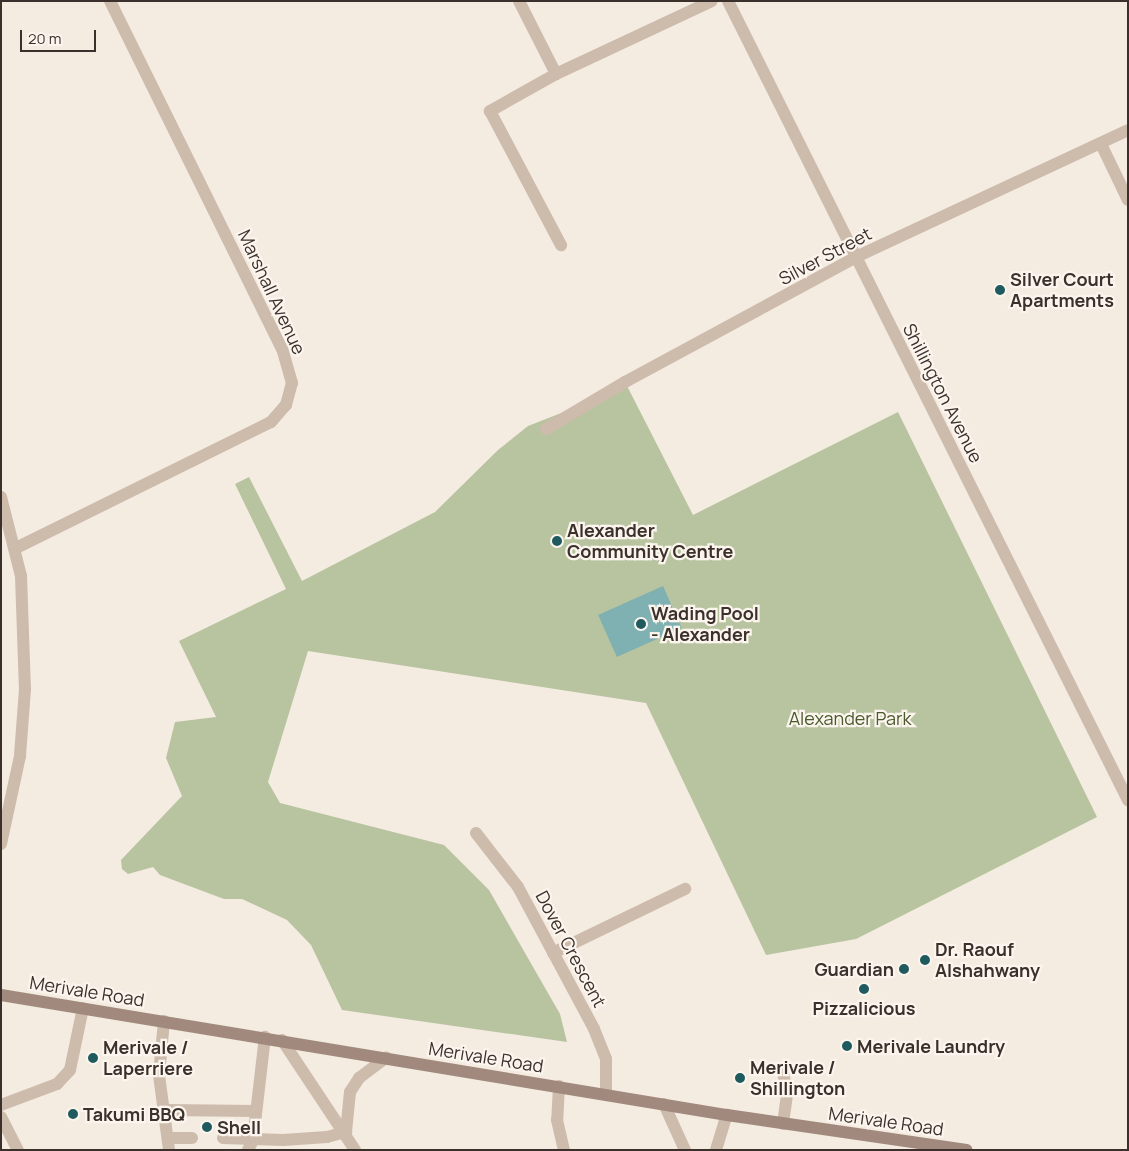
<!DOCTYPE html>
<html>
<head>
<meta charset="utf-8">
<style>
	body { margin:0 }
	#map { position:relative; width:1129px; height:1151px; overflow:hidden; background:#f4ebe1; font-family:Manrope,sans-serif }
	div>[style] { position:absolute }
	.green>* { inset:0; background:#b8c4a0 }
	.water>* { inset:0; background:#7fb0b2; transform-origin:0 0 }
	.service>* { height:12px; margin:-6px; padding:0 6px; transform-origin:6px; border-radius:6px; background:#cdbbac }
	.minor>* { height:12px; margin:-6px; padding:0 6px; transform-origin:6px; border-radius:6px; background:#cdbbac }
	.tertiary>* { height:12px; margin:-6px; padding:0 6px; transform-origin:6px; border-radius:6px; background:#cdbbac }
	.secondary>* { height:12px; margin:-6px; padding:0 6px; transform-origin:6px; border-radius:6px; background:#a18a7d }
	.dots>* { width:14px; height:14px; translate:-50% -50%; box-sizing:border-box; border:2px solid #fbf5ee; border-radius:50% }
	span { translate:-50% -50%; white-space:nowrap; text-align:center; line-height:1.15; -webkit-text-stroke:4.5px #fbf5ee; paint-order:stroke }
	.street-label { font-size:18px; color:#3b302b }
	.poi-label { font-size:18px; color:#3b302b; font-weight:700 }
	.left { translate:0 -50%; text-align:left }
	.right { translate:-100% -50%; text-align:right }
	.park-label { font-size:18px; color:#4a5a2e }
	.frame { position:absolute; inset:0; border:2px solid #3b302b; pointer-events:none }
	.scale { position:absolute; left:20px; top:30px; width:76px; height:22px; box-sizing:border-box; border:2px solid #3b302b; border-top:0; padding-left:6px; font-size:15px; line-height:18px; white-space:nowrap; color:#3b302b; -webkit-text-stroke:4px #fbf5ee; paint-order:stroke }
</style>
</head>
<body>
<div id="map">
	<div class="green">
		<i style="clip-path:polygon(625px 382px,693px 515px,898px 412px,1097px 817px,856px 939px,766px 955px,646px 703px,308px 651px,268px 782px,280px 803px,444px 845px,489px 890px,560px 1014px,567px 1042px,342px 1010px,311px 945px,287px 920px,242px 899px,224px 899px,160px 875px,153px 867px,128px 874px,122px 869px,121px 860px,182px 796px,166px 758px,175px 722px,216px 717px,179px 641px,286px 589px,235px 484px,249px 477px,302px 581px,435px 512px,498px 450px,528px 426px,597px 399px)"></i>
	</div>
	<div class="water">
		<i style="left:663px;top:586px;width:46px;height:71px;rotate:66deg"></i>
	</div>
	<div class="service">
		<i style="left:519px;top:1px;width:82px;rotate:63.1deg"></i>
		<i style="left:556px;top:74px;width:76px;rotate:150.7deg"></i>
		<i style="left:490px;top:111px;width:152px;rotate:62.1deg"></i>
		<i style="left:553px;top:953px;width:147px;rotate:-25.9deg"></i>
		<i style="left:164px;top:1021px;width:54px;rotate:95.3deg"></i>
		<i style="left:159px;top:1075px;width:76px;rotate:82.4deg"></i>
		<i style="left:783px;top:1071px;width:24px;rotate:81deg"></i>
		<i style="left:787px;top:1095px;width:29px;rotate:98deg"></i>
		<i style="left:559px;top:1086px;width:34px;rotate:93deg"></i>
		<i style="left:557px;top:1120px;width:31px;rotate:77deg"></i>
		<i style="left:1px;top:1105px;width:60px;rotate:-20.6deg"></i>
		<i style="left:57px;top:1084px;width:19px;rotate:-47deg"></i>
		<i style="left:70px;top:1070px;width:63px;rotate:-78.2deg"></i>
		<i style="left:164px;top:1110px;width:92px;rotate:0.6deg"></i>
		<i style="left:168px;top:1138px;width:24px"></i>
		<i style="left:223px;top:1138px;width:60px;rotate:1.9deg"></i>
		<i style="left:283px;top:1140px;width:44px;rotate:-3.9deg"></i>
		<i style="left:327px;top:1137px;width:20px;rotate:-15deg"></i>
		<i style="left:248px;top:1150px;width:11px;rotate:-63deg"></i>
		<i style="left:253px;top:1140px;width:104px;rotate:-83.4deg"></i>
	</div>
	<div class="minor">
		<i style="left:556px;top:74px;width:172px;rotate:-25.1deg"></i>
		<i style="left:1101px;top:144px;width:62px;rotate:64.3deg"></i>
		<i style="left:546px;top:429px;width:92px;rotate:-30.7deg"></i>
		<i style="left:625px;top:382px;width:263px;rotate:-28.4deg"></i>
		<i style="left:856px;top:257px;width:300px;rotate:-25deg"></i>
		<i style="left:1px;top:497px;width:81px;rotate:75.8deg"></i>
		<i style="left:21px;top:576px;width:113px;rotate:88deg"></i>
		<i style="left:25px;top:689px;width:67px;rotate:94.3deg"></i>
		<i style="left:20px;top:756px;width:90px;rotate:102.2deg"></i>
		<i style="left:16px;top:548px;width:284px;rotate:-26.3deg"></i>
		<i style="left:271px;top:422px;width:23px;rotate:-49deg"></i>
		<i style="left:286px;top:405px;width:23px;rotate:-75deg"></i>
		<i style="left:292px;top:383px;width:35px;rotate:-106deg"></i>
		<i style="left:282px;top:349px;width:388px;rotate:-116.3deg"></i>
		<i style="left:476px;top:833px;width:68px;rotate:52.1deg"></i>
		<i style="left:518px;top:887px;width:161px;rotate:61.8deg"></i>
		<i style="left:594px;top:1029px;width:32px;rotate:68deg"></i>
		<i style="left:606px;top:1059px;width:35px;rotate:90deg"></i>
		<i style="left:282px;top:1040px;width:132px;rotate:56.4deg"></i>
		<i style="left:664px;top:1104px;width:51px;rotate:65.5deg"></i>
		<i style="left:1px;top:1117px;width:37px;rotate:63deg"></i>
		<i style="left:346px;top:1132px;width:40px;rotate:-84.3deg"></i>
		<i style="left:350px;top:1092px;width:17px;rotate:-57deg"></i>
		<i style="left:359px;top:1078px;width:34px;rotate:-37deg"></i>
		<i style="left:716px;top:1150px;width:37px;rotate:-73deg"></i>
	</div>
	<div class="tertiary">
		<i style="left:728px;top:1px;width:894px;rotate:63.41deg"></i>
	</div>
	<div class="secondary">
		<i style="left:1px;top:995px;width:736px;rotate:9.39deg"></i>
		<i style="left:727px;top:1115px;width:242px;rotate:8.3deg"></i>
	</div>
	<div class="dots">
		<i style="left:1000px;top:290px;background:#1f5a5e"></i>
		<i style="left:557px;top:541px;background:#1f5a5e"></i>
		<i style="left:641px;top:624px;background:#1f5a5e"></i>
		<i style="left:925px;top:960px;background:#1f5a5e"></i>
		<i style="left:904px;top:969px;background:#1f5a5e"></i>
		<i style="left:864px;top:989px;background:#1f5a5e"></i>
		<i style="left:847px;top:1046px;background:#1f5a5e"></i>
		<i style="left:93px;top:1058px;background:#1f5a5e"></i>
		<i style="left:740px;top:1078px;background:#1f5a5e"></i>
		<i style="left:73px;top:1114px;background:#1f5a5e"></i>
		<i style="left:207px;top:1127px;background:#1f5a5e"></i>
	</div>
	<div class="street-label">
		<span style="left:825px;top:256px;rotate:-28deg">Silver Street</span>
		<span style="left:272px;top:292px;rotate:65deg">Marshall Avenue</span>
		<span style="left:943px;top:393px;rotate:63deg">Shillington Avenue</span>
		<span style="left:571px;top:949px;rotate:62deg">Dover Crescent</span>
		<span style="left:87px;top:991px;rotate:9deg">Merivale Road</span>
		<span style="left:486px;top:1057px;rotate:9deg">Merivale Road</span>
		<span style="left:886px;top:1121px;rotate:8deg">Merivale Road</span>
	</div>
	<div class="poi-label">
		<span class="left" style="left:1010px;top:290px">Silver Court<br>Apartments</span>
		<span class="left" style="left:567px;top:541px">Alexander<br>Community Centre</span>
		<span class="left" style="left:651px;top:624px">Wading Pool<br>- Alexander</span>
		<span class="left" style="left:935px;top:960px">Dr. Raouf<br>Alshahwany</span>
		<span class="right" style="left:894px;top:969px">Guardian</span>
		<span style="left:864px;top:1008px">Pizzalicious</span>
		<span class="left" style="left:857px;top:1046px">Merivale Laundry</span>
		<span class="left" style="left:103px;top:1058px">Merivale /<br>Laperriere</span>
		<span class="left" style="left:750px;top:1078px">Merivale /<br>Shillington</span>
		<span class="left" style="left:83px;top:1114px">Takumi BBQ</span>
		<span class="left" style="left:217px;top:1127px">Shell</span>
	</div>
	<div class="park-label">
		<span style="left:850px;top:718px">Alexander Park</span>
	</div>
	<div class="frame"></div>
	<div class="scale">20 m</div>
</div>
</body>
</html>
